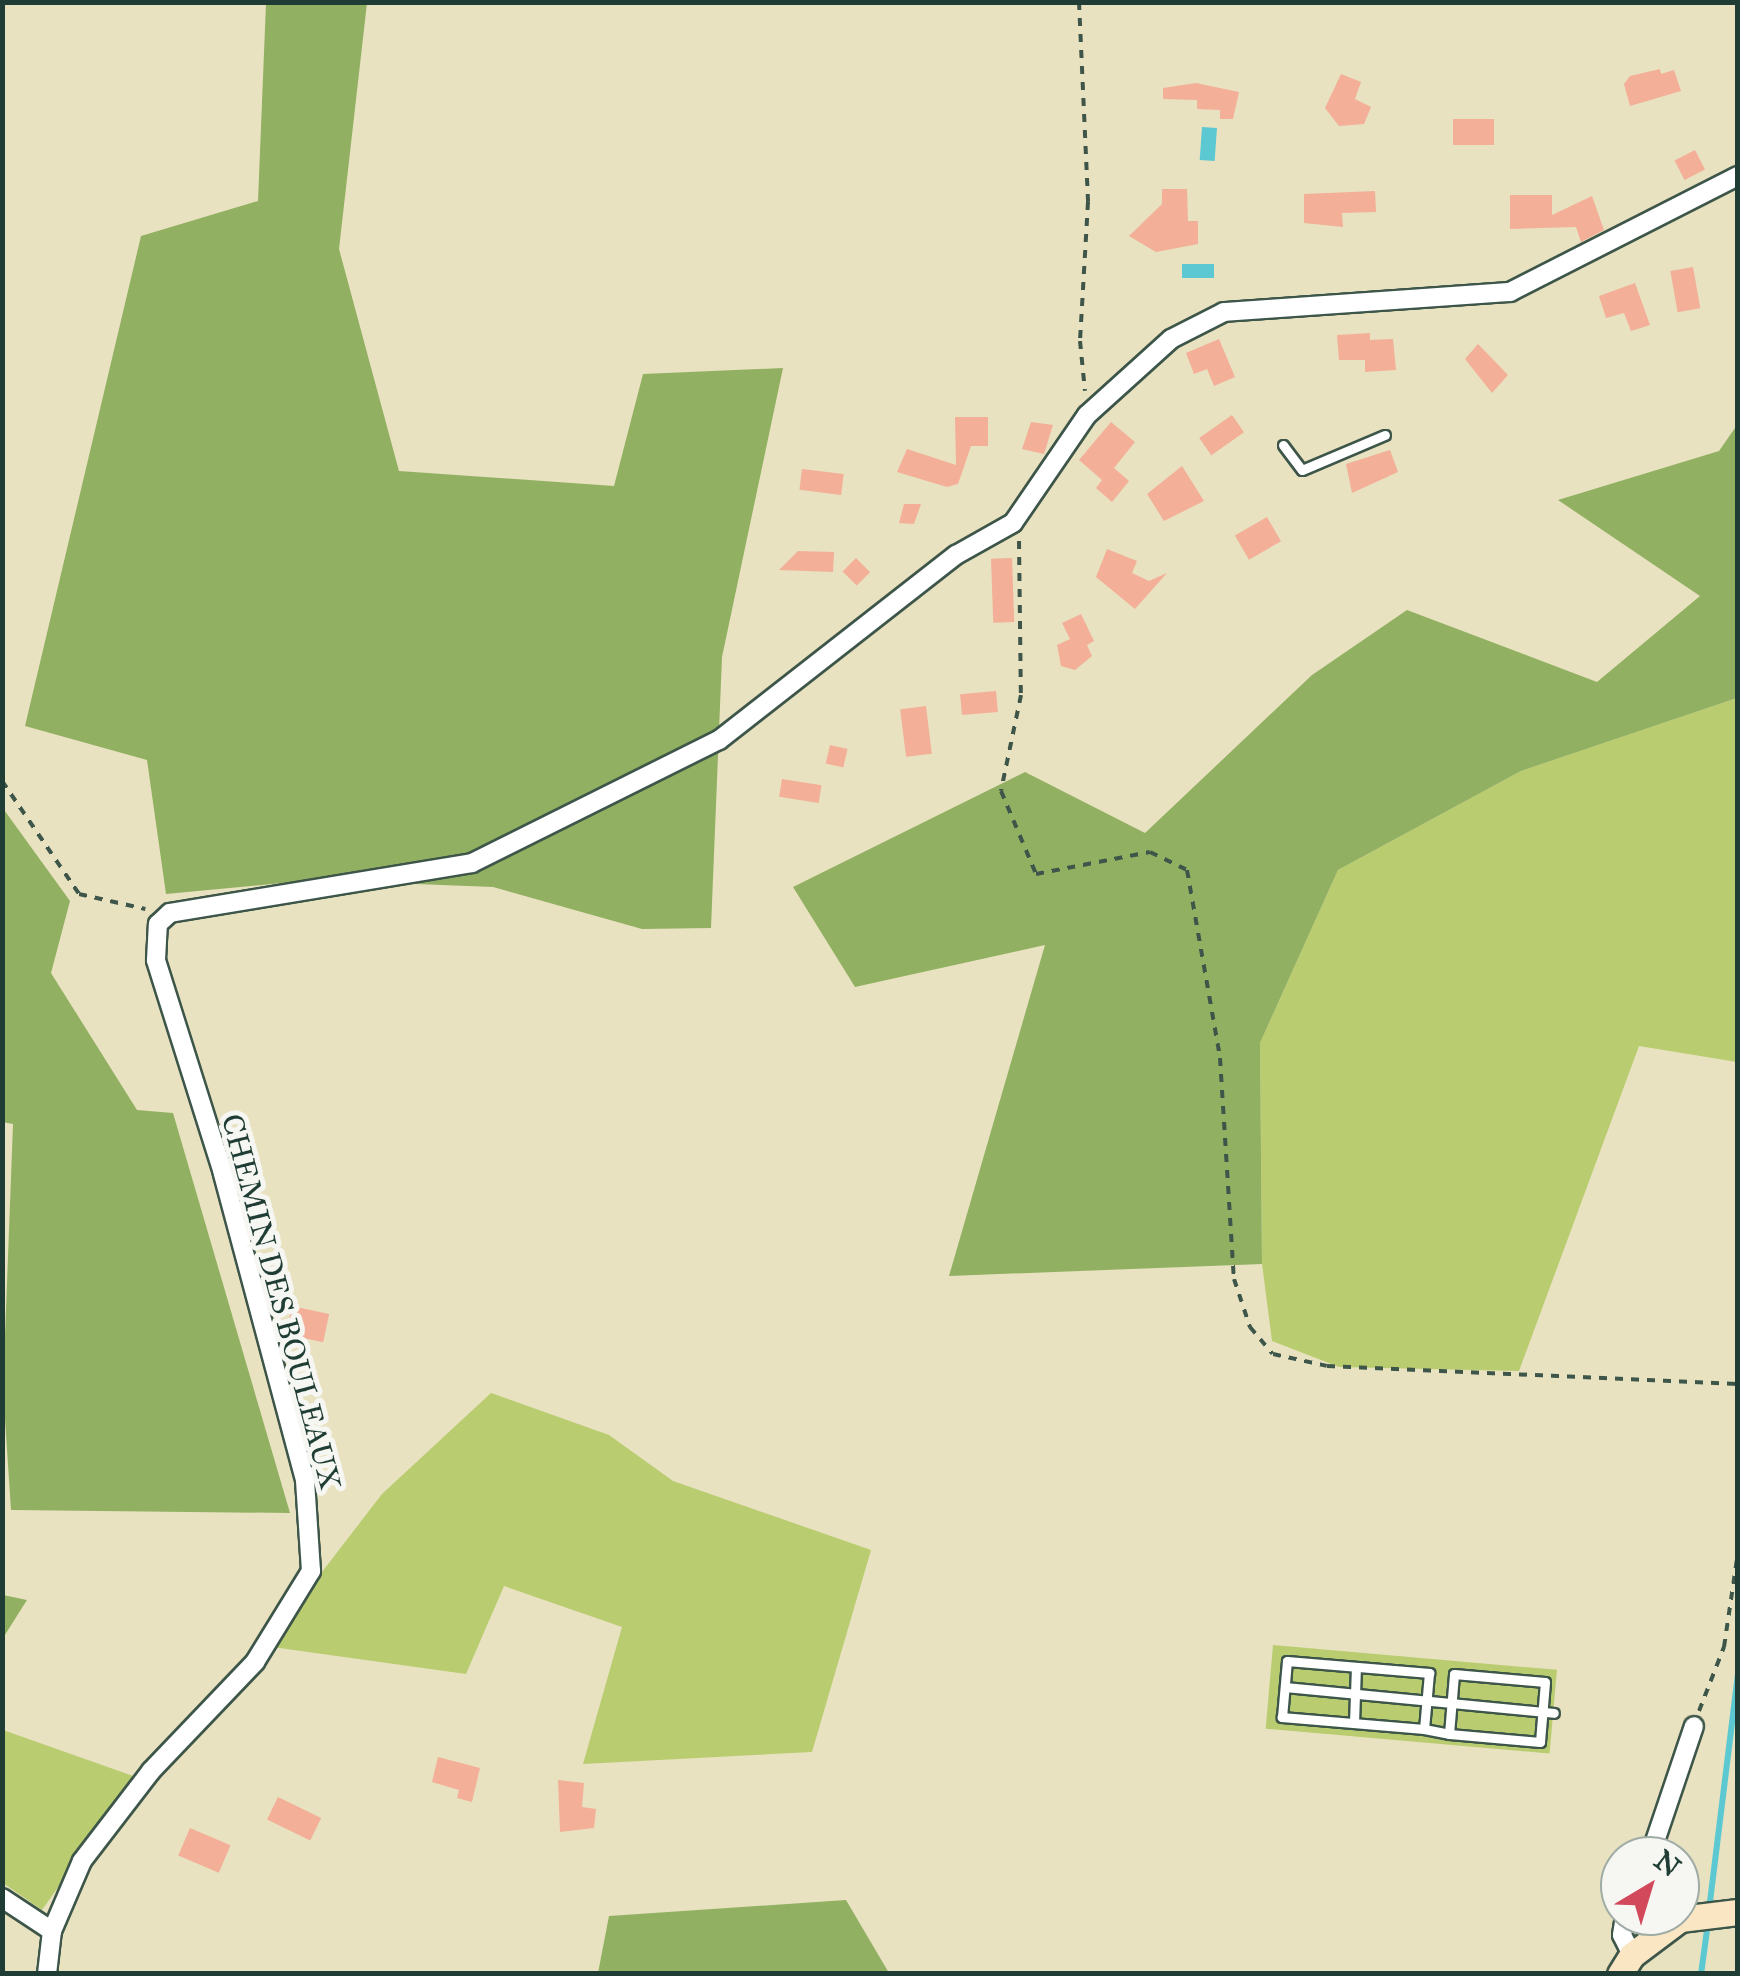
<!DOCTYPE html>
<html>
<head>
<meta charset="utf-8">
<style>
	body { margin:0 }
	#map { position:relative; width:1740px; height:1976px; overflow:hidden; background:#e8e2c0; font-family:"IM FELL Great Primer",serif }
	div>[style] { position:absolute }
	.green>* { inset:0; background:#b9cc70; transform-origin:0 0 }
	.forest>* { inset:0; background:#92b062 }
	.water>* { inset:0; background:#5bc8d2; transform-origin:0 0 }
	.stream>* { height:6px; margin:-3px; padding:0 3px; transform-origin:3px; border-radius:3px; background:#5bc8d2 }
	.building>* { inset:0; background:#f3af98; transform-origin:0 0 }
	.path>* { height:4px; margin-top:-2px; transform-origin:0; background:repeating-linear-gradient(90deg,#3d5649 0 8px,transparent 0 16px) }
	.roads { filter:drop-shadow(2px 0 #3d5649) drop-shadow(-2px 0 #3d5649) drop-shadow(0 2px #3d5649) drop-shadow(0 -2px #3d5649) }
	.lane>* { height:9px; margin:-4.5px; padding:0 4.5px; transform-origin:4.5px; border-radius:4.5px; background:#fff }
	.street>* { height:18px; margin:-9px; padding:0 9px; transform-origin:9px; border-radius:9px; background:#fff }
	.secondary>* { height:25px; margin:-12.5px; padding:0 12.5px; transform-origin:12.5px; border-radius:12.5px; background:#fbe6c4 }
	span { translate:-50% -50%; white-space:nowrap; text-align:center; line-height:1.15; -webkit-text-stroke:10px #f6f6f2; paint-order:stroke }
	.street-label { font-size:30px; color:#1f3d34 }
	.frame { position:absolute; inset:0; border:5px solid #1f3d34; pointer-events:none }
	.north { position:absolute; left:1600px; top:1836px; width:100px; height:100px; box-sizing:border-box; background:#f6f6f2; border:2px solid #a0aca6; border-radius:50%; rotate:38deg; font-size:28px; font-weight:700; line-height:40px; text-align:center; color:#1f3d34 }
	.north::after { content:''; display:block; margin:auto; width:35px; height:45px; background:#d1495b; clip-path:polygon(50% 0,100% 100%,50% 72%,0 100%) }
</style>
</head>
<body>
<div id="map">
	<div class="green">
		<i style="clip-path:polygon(1737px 698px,1737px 1062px,1639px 1046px,1519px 1371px,1339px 1367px,1272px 1341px,1262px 1264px,1260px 1043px,1338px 870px,1521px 771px)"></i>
		<i style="clip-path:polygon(491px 1393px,609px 1435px,673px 1481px,871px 1550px,812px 1752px,583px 1764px,622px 1627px,504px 1586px,466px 1674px,265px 1646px,382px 1494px)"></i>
		<i style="left:1273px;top:1645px;width:285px;height:84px;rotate:5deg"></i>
		<i style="clip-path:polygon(3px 1730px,136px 1777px,42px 1910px,3px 1883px)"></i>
	</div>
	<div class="forest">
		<i style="clip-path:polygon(266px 3px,367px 3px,339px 249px,399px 471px,614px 486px,643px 374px,783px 368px,722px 657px,711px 928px,642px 929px,493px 887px,314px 880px,166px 894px,147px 760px,25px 726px,141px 236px,258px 201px)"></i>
		<i style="clip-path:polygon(1737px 425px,1737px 698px,1521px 771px,1338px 870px,1260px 1043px,1262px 1264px,949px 1276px,1045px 945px,855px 987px,793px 887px,1025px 772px,1145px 833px,1312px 675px,1407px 610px,1597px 682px,1700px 596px,1558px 500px,1719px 451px)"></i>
		<i style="clip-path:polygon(2px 807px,70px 901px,51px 973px,137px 1110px,173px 1113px,290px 1513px,11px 1510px,3px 1389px,13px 1124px,2px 1122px)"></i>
		<i style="clip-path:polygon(3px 1595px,27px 1600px,3px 1638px,2px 1595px)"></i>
		<i style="clip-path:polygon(846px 1900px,889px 1973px,598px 1973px,609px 1916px)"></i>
	</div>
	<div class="water">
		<i style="left:1202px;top:127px;width:15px;height:33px;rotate:4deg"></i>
		<i style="left:1182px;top:264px;width:32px;height:14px"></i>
	</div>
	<div class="stream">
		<i style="left:1709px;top:1910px;width:239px;rotate:-83deg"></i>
		<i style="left:1701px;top:1974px;width:51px;rotate:-82.2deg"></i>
	</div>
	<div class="building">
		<i style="clip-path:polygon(1660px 69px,1661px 74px,1674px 70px,1681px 91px,1630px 106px,1624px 84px,1630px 76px)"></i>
		<i style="clip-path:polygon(1341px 74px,1361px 82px,1355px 99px,1371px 107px,1364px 124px,1339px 126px,1325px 108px)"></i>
		<i style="clip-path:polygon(1196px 83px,1239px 92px,1233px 119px,1220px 119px,1220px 110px,1197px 109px,1197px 100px,1163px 99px,1163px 88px)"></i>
		<i style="left:1453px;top:119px;width:41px;height:26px"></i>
		<i style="left:1695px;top:150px;width:22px;height:23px;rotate:63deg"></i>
		<i style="clip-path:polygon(1162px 189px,1187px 189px,1188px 221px,1198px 221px,1198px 244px,1156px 252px,1129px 236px,1162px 204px)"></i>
		<i style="clip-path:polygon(1375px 191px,1376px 212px,1342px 213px,1343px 227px,1304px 223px,1304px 194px)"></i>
		<i style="clip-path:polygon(1510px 195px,1552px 195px,1552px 215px,1592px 196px,1604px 230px,1581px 242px,1576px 227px,1510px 229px)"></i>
		<i style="left:1693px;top:267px;width:42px;height:23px;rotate:80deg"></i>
		<i style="clip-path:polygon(1635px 283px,1650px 325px,1631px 331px,1624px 313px,1606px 318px,1599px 296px)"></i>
		<i style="clip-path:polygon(1370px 333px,1370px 340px,1393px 339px,1396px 370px,1365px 372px,1365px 360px,1339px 360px,1337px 335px)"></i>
		<i style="clip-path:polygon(1219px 339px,1235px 377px,1214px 386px,1207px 369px,1194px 374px,1186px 353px)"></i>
		<i style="clip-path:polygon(1478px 344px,1508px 375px,1492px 393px,1465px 359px)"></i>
		<i style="left:1232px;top:415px;width:21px;height:40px;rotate:55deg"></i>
		<i style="clip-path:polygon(955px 417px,988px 417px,988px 446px,971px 446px,958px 484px,947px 487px,897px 472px,907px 449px,956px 465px)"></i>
		<i style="clip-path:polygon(1031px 422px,1053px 425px,1044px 454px,1022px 449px)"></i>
		<i style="clip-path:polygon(1111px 422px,1135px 442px,1114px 468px,1129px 481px,1112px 502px,1096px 488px,1102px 480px,1079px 460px)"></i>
		<i style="clip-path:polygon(1390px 450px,1398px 472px,1352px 493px,1346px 464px)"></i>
		<i style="clip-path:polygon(1182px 466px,1204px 501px,1164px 521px,1147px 494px)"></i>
		<i style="left:802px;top:469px;width:42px;height:21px;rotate:7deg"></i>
		<i style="clip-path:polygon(904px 504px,921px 504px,914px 524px,899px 523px)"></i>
		<i style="left:1267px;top:517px;width:28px;height:37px;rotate:60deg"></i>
		<i style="clip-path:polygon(1107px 549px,1137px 561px,1132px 573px,1149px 581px,1167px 573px,1135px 609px,1096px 577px)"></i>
		<i style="clip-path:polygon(798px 551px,834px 552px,833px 572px,779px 570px)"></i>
		<i style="left:856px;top:558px;width:20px;height:19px;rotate:45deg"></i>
		<i style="left:1012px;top:558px;width:64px;height:21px;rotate:88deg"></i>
		<i style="clip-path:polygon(1081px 614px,1094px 641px,1087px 645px,1092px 656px,1075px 670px,1061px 666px,1057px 645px,1070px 639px,1062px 623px)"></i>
		<i style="left:996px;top:691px;width:21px;height:36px;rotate:85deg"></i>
		<i style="left:926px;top:706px;width:48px;height:26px;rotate:83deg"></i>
		<i style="left:830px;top:745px;width:18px;height:19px;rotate:13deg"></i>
		<i style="left:782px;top:779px;width:40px;height:18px;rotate:9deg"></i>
		<i style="left:292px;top:1306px;width:38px;height:29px;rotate:12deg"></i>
		<i style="clip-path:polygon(438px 1757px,480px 1768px,472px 1802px,457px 1798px,459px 1790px,432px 1782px)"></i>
		<i style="clip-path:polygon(558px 1780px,584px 1783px,582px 1807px,596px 1809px,594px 1828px,560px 1832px)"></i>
		<i style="left:278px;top:1797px;width:48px;height:25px;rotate:26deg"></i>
		<i style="left:190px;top:1828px;width:44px;height:30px;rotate:23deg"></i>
	</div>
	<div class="path">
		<i style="left:1079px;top:2px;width:200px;rotate:87.4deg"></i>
		<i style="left:1088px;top:202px;width:139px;rotate:93.3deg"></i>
		<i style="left:1080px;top:341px;width:50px;rotate:84.3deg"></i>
		<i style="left:1019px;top:541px;width:154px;rotate:89.3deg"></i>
		<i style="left:1021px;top:695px;width:98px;rotate:101.8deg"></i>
		<i style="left:1001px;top:791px;width:90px;rotate:67.1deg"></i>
		<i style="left:1036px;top:874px;width:116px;rotate:-10.9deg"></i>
		<i style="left:1150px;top:852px;width:41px;rotate:25.9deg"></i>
		<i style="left:1187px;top:870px;width:191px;rotate:80deg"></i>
		<i style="left:1220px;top:1058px;width:221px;rotate:86.4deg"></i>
		<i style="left:1234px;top:1279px;width:51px;rotate:71.6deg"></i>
		<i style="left:1250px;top:1327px;width:35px;rotate:50deg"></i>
		<i style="left:1273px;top:1354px;width:55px;rotate:12.5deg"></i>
		<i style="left:1327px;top:1366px;width:411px;rotate:2.5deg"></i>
		<i style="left:2px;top:781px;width:137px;rotate:55.7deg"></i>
		<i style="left:79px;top:894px;width:68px;rotate:12.8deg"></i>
		<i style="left:1699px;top:1711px;width:69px;rotate:-68.7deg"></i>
		<i style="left:1724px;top:1647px;width:96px;rotate:-81.6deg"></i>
	</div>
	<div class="roads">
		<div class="lane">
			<i style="left:1283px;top:445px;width:31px;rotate:53deg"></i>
			<i style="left:1302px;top:470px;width:90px;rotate:-22.9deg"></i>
			<i style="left:1287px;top:1661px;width:143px;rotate:4.8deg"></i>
			<i style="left:1429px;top:1673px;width:56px;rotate:95.1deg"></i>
			<i style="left:1424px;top:1729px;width:143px;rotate:-175.2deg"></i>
			<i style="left:1282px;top:1717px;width:56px;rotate:-84.9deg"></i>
			<i style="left:1454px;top:1674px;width:91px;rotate:5deg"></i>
			<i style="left:1545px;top:1682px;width:60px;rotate:94.8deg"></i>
			<i style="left:1540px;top:1742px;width:91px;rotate:-175deg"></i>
			<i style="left:1449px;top:1734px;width:60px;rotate:-85.2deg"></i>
			<i style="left:1285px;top:1687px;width:270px;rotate:5.5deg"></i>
			<i style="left:1354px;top:1723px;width:56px;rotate:-88deg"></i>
			<i style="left:1424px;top:1729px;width:25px;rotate:11deg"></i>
		</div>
		<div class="street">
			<i style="left:1650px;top:1856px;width:137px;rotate:-71.3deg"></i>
			<i style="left:2px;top:1898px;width:60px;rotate:33.4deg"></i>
			<i style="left:1625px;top:1916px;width:19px;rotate:99deg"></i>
			<i style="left:1622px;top:1935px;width:22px;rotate:63deg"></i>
			<i style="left:47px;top:1974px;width:43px;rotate:-83.4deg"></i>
			<i style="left:52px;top:1931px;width:76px;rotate:-66.8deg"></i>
			<i style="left:82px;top:1861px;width:113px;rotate:-52.5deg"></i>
			<i style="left:151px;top:1771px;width:151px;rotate:-46.3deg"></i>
			<i style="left:255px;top:1662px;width:107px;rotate:-58.4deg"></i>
			<i style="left:311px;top:1571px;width:91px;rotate:-93.8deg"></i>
			<i style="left:305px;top:1480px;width:318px;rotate:-105deg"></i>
			<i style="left:223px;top:1173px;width:223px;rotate:-107.5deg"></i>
			<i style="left:156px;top:960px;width:36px;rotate:-87deg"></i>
			<i style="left:158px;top:924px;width:16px;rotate:-43deg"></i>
			<i style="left:170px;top:913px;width:306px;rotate:-9.4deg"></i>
			<i style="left:472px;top:863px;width:276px;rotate:-26.5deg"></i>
			<i style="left:719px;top:740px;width:301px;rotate:-38deg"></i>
			<i style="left:956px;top:555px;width:65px;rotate:-29.3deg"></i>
			<i style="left:1013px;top:523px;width:131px;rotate:-55.6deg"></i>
			<i style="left:1087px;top:415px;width:113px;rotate:-42.1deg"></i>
			<i style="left:1171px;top:339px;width:59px;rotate:-27deg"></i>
			<i style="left:1224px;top:312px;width:287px;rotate:-4deg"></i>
			<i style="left:1510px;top:292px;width:256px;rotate:-27deg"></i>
		</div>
		<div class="secondary">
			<i style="left:1620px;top:1974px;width:22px;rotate:-58deg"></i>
			<i style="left:1632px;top:1955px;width:60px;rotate:-36.9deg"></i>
			<i style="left:1680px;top:1919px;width:58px;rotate:-6.9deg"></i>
		</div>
	</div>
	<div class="street-label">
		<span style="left:281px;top:1302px;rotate:75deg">CHEMIN DES BOULEAUX</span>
	</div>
	<div class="frame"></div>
	<div class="north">N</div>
</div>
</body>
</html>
